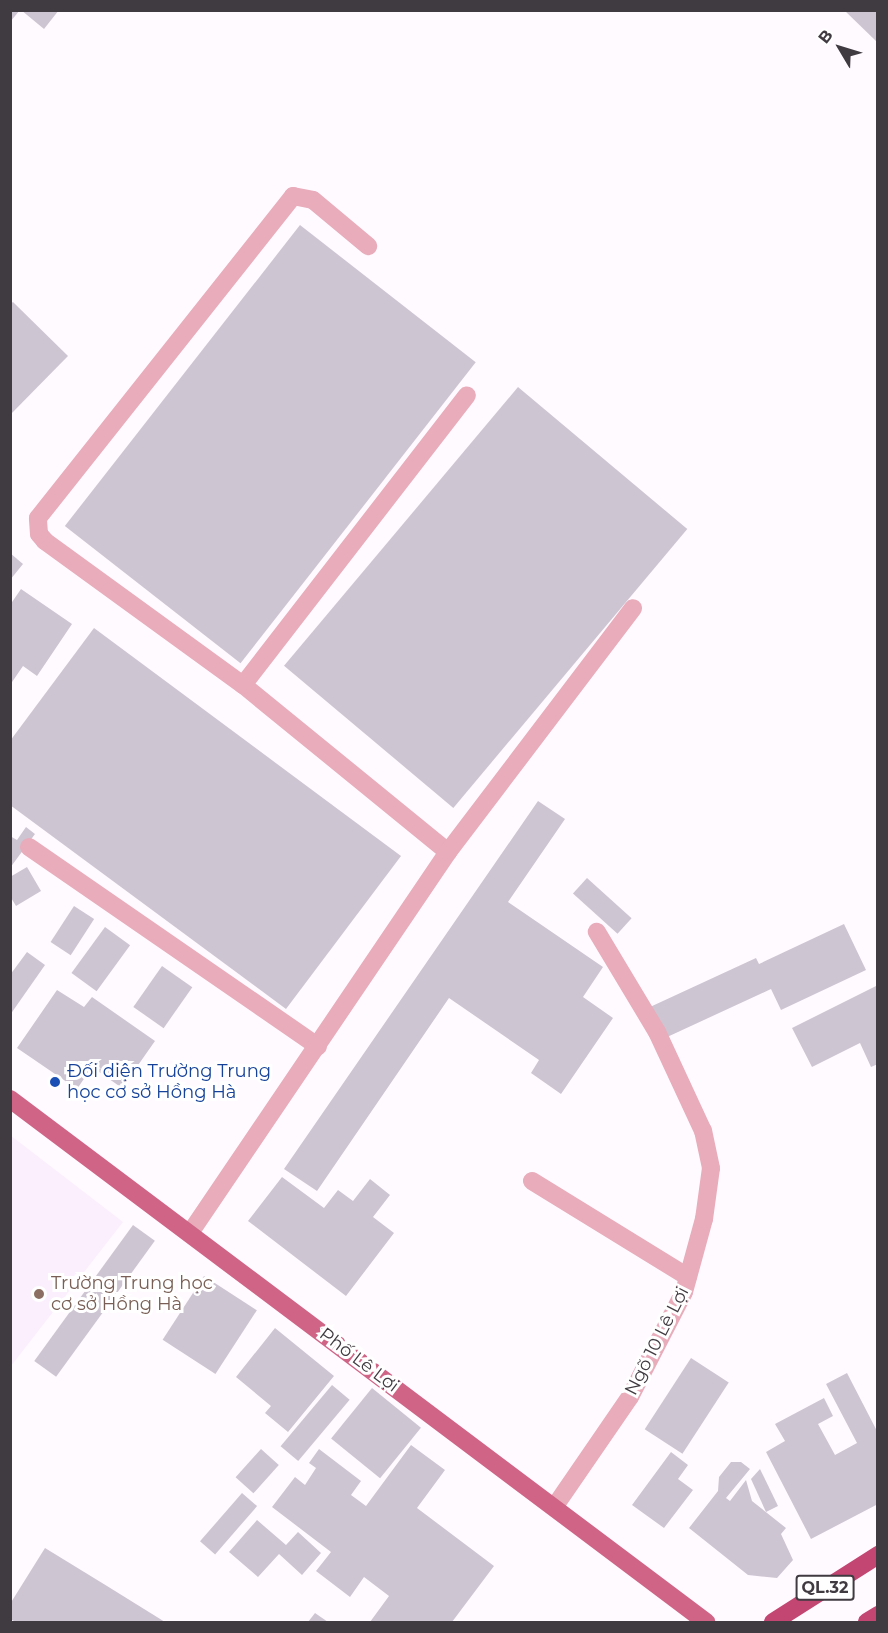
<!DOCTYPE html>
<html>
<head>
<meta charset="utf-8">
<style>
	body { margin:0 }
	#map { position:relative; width:888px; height:1633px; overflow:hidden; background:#fffaff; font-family:Montserrat,sans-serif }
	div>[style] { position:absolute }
	.built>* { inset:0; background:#fbeefd }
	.building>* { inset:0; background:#cec5d2; transform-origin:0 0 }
	.minor>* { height:18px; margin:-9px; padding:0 9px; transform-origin:9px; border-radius:9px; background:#e8acbb }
	.major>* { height:18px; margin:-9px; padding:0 9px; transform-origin:9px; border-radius:9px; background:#cf6486 }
	.highway>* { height:18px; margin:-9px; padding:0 9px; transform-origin:9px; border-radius:9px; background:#c34672 }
	.dots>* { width:16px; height:16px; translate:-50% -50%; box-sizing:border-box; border:3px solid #fff; border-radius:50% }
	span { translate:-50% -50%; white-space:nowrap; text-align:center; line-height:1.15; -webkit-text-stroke:6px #fff; paint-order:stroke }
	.shield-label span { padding:2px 4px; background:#fff; border:2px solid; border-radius:4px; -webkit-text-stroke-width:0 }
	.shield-label { font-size:16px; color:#403b40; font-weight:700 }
	.transit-label { font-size:18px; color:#164399 }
	.left { translate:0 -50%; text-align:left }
	.education-label { font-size:18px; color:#785e54 }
	.street-label { font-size:18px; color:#403b40 }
	.frame { position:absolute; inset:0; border:12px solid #403b40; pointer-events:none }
	.north { position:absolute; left:810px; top:18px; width:60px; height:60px; -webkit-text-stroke:4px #fff; paint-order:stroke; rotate:308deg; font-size:16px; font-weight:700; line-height:24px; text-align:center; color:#403b40 }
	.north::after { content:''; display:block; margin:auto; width:21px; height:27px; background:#403b40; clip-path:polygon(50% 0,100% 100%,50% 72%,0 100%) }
</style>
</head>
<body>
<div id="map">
	<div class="built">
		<i style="clip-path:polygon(10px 1135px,123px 1222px,11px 1366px,10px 1366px)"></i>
	</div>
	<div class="building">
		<i style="clip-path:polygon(10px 10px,20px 10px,10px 22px)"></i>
		<i style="clip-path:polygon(21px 10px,59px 10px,44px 29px)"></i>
		<i style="clip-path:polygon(844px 10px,878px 10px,878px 43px)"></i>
		<i style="left:300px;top:225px;width:223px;height:382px;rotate:38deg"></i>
		<i style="clip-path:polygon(13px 302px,68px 356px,10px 415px,10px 304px)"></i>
		<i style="left:518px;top:387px;width:221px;height:364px;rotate:40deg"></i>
		<i style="clip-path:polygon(10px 553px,23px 564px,10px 580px)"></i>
		<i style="clip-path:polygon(21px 589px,72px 624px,37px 676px,23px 666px,10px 685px,10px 605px)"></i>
		<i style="clip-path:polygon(94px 628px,401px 856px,286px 1009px,10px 805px,10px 741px)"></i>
		<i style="clip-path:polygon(538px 801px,565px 819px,508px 902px,603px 967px,583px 997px,613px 1018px,561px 1094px,531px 1073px,539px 1060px,449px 998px,317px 1191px,284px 1169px)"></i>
		<i style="clip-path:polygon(26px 827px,35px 834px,10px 868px,10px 836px,17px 840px)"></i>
		<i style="clip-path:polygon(27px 867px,41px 891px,16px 906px,10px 896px,10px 877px)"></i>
		<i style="left:587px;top:878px;width:60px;height:21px;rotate:42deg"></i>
		<i style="left:74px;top:906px;width:24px;height:43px;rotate:33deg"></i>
		<i style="clip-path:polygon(844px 924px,866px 970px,781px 1010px,771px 989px,665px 1038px,650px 1007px,756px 958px,759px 964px)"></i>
		<i style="left:105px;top:927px;width:31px;height:57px;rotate:36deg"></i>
		<i style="clip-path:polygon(27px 952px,45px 965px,10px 1015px,10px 975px)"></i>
		<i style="left:162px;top:966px;width:37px;height:50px;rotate:35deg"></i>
		<i style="clip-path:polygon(878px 985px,878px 1064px,871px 1067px,860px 1043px,812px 1067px,792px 1028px)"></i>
		<i style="clip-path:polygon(57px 990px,84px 1007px,92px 997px,155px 1041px,122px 1088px,92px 1067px,77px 1089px,17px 1048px)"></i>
		<i style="clip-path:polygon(282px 1177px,324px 1208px,338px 1190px,353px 1201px,370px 1179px,390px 1195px,373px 1217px,394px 1233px,346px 1296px,248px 1221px)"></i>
		<i style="left:133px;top:1225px;width:27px;height:168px;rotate:36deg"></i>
		<i style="left:204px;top:1276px;width:63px;height:76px;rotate:33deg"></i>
		<i style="clip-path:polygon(275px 1328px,334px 1376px,288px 1432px,265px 1413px,271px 1406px,236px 1377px)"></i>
		<i style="left:691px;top:1358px;width:45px;height:85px;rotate:33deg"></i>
		<i style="clip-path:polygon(847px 1373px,878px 1433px,878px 1504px,811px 1539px,766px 1452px,785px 1441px,775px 1424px,824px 1398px,833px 1416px,818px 1424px,835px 1455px,857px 1443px,826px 1384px)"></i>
		<i style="left:332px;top:1385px;width:23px;height:80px;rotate:40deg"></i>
		<i style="left:372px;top:1388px;width:63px;height:65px;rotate:39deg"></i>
		<i style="clip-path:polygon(411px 1445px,445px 1470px,417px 1508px,494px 1566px,452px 1622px,370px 1622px,389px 1596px,364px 1577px,350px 1597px,316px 1571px,331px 1552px,272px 1507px,295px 1477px,305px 1485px,316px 1468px,309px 1463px,319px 1449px,361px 1481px,351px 1495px,366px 1506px)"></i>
		<i style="left:261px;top:1449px;width:24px;height:38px;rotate:42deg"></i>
		<i style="clip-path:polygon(671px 1452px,688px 1465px,678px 1479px,693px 1490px,664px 1528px,632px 1505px)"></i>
		<i style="clip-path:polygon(731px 1462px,741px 1462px,750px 1469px,726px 1498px,730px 1501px,746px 1480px,752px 1501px,786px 1528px,781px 1534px,793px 1560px,777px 1578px,748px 1575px,689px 1528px,718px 1491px,719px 1477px)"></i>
		<i style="clip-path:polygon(760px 1469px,778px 1506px,766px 1512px,751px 1479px)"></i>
		<i style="left:242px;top:1493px;width:20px;height:64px;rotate:41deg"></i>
		<i style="clip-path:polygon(257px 1520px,286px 1545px,298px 1532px,321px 1553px,302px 1575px,279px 1554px,258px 1577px,229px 1552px)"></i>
		<i style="clip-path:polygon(45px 1548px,107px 1586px,165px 1622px,16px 1622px,10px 1619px,10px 1604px)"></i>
		<i style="clip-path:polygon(315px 1613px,328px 1622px,308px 1622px)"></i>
	</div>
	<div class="minor">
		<i style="left:243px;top:685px;width:245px;rotate:-144deg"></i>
		<i style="left:45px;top:541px;width:9px;rotate:-131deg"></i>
		<i style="left:39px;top:534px;width:16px;rotate:-94deg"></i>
		<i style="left:38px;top:518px;width:411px;rotate:-51.6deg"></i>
		<i style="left:293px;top:196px;width:20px;rotate:11deg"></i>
		<i style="left:313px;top:200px;width:72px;rotate:39.9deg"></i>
		<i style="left:29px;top:847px;width:351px;rotate:34.6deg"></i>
		<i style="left:448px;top:852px;width:264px;rotate:-140.8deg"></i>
		<i style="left:243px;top:685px;width:366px;rotate:-52.3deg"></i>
		<i style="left:532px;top:1181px;width:183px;rotate:31.6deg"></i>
		<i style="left:190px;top:1233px;width:460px;rotate:-55.9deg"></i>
		<i style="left:448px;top:852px;width:306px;rotate:-52.8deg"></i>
		<i style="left:555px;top:1506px;width:132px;rotate:-55.5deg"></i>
		<i style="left:630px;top:1397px;width:118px;rotate:-62.8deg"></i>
		<i style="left:684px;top:1292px;width:76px;rotate:-74.7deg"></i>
		<i style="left:704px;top:1219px;width:51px;rotate:-82.2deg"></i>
		<i style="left:711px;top:1168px;width:38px;rotate:-102deg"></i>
		<i style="left:703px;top:1131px;width:109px;rotate:-114.9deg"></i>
		<i style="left:657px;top:1032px;width:117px;rotate:-121deg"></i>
	</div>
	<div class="major">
		<i style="left:10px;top:1099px;width:871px;rotate:36.92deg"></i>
	</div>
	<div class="highway">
		<i style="left:773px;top:1622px;width:125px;rotate:-32.5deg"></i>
		<i style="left:867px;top:1622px;width:13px;rotate:-32deg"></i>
	</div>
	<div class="dots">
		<i style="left:55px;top:1082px;background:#1a4fb4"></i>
		<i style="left:39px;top:1294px;background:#8d6e63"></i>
	</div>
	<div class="shield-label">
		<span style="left:825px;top:1588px">QL.32</span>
	</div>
	<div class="transit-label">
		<span class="left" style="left:67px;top:1082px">Đối diện Trường Trung<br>học cơ sở Hồng Hà</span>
	</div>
	<div class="education-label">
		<span class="left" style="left:51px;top:1294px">Trường Trung học<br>cơ sở Hồng Hà</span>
	</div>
	<div class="street-label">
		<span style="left:657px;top:1341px;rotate:-63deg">Ngõ 10 Lê Lợi</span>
		<span style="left:359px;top:1360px;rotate:37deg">Phố Lê Lợi</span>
	</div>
	<div class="frame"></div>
	<div class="north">B</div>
</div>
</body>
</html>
